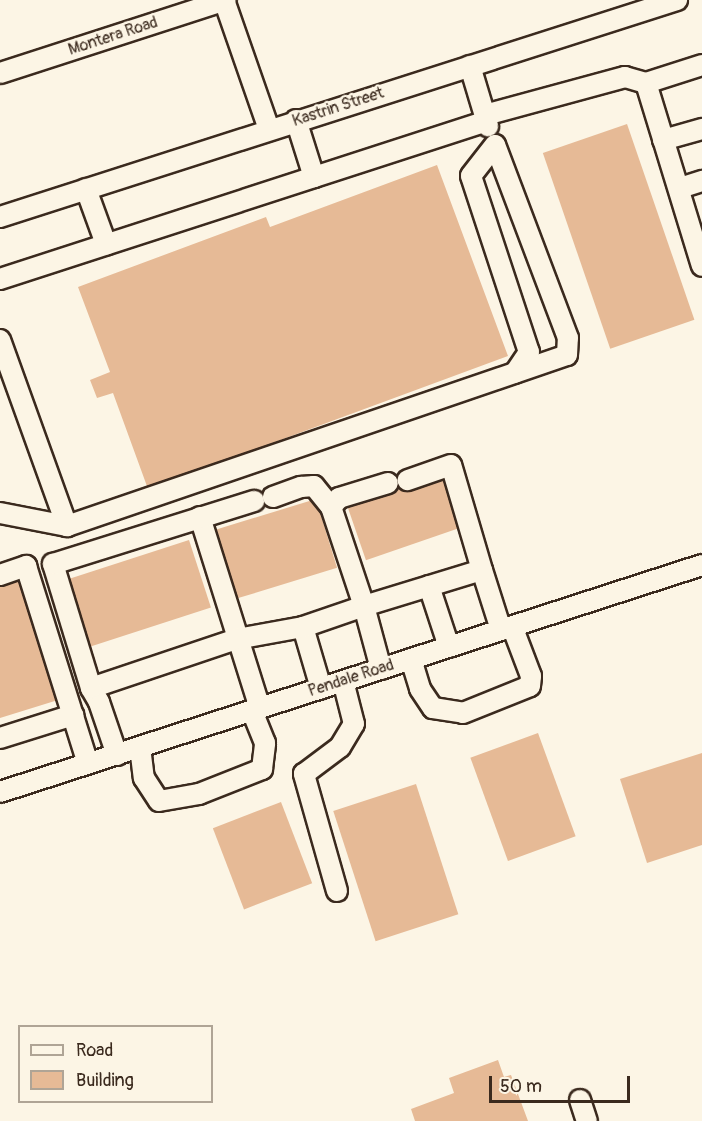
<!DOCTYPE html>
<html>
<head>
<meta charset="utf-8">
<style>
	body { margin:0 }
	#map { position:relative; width:702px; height:1121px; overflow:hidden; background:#fcf5e5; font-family:Pangolin,sans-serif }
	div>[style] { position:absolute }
	.building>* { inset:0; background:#e6ba96; transform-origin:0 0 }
	.roads { filter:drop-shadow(2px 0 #3b2a1e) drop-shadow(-2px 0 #3b2a1e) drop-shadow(0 2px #3b2a1e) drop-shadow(0 -2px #3b2a1e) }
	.minor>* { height:20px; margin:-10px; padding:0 10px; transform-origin:10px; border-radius:10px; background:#fcf5e5 }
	span { translate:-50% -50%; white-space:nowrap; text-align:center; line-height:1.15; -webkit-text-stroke:4.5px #fcf5e5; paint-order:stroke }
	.street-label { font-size:16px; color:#3b2a1e }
	.legend { position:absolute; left:18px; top:1025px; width:195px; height:78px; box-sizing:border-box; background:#fcf5e5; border:2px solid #afa495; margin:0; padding:8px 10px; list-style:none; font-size:18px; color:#3b2a1e }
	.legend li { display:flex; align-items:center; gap:12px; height:30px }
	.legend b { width:30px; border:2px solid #afa495 }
	.scale { position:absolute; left:489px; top:1076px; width:141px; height:27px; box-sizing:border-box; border:3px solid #3b2a1e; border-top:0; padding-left:8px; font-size:18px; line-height:21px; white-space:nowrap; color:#3b2a1e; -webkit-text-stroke:4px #fcf5e5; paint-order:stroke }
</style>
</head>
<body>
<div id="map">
	<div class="building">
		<i style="left:627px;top:124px;width:207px;height:89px;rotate:71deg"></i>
		<i style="clip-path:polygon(437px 165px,508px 356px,148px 489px,113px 393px,97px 398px,90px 380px,110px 372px,78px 287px,266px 217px,270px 227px)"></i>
		<i style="left:447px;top:473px;width:56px;height:105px;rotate:71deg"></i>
		<i style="left:316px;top:499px;width:72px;height:106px;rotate:73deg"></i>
		<i style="left:189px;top:540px;width:71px;height:133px;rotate:72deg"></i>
		<i style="clip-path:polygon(18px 575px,58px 700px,0 718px,0 581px)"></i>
		<i style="left:538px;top:733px;width:110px;height:72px;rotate:70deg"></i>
		<i style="clip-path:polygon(702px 753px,702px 845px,647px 863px,620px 779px)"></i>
		<i style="left:416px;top:784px;width:137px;height:87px;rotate:72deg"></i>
		<i style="left:281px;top:802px;width:87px;height:73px;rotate:69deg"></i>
		<i style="clip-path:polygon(498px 1060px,504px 1077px,511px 1075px,528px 1121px,415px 1121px,411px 1109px,454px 1093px,449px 1078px)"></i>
	</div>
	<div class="roads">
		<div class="minor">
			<i style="left:224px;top:0;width:137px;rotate:70.8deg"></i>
			<i style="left:470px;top:66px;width:63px;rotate:73.3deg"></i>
			<i style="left:0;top:73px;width:237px;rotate:-17.9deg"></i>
			<i style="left:646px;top:83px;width:191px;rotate:73deg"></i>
			<i style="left:485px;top:115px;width:145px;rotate:-15.2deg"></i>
			<i style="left:625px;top:77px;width:22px;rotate:16deg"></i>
			<i style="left:646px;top:83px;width:59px;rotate:-17.8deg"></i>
			<i style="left:296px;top:120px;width:60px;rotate:72.5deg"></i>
			<i style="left:663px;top:140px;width:41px;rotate:-15.8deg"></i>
			<i style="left:680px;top:188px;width:23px;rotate:-18deg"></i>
			<i style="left:86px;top:189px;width:59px;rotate:70deg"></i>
			<i style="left:0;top:217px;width:711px;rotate:-17.77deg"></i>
			<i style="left:0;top:279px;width:512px;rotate:-17.97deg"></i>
			<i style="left:0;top:340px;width:198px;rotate:70.2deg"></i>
			<i style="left:67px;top:526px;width:528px;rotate:-18.88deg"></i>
			<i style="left:567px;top:355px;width:17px;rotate:-87deg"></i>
			<i style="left:568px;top:338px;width:206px;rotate:-110.7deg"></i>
			<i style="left:495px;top:145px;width:39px;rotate:128deg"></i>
			<i style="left:471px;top:176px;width:185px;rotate:71.8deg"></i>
			<i style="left:529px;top:352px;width:25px;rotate:124deg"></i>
			<i style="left:273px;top:497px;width:30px;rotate:-20deg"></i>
			<i style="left:301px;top:487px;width:13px;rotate:-4deg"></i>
			<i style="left:314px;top:486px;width:27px;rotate:51deg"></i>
			<i style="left:0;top:513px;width:68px;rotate:11deg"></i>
			<i style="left:200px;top:517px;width:200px;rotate:72.6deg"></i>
			<i style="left:482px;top:570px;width:63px;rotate:72.4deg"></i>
			<i style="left:0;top:575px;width:28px;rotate:-19deg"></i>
			<i style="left:26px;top:566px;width:207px;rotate:72.6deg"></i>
			<i style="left:429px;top:586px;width:64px;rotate:71.8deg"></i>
			<i style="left:303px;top:627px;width:64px;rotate:73.6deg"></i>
			<i style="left:411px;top:659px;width:31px;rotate:73deg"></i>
			<i style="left:420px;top:689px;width:23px;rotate:56deg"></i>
			<i style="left:433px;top:708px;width:30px;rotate:9deg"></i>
			<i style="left:463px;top:713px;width:72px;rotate:-21.9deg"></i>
			<i style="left:530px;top:686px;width:10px;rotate:-84deg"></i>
			<i style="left:531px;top:676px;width:53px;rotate:-110.8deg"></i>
			<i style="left:381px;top:669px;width:65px;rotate:-105.1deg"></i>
			<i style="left:364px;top:606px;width:123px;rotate:-17deg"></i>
			<i style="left:482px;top:570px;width:109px;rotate:-106.4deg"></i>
			<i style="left:451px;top:465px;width:46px;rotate:160.8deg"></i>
			<i style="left:91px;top:688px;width:154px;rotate:-18.6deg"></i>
			<i style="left:237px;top:639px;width:67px;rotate:-10.3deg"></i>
			<i style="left:303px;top:627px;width:65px;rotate:-19deg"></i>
			<i style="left:364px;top:606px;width:104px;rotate:-108.4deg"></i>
			<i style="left:331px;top:507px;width:12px;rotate:-48deg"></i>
			<i style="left:339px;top:498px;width:51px;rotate:-17deg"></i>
			<i style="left:0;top:738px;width:77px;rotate:-17.5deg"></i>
			<i style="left:140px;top:747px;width:31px;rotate:83deg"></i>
			<i style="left:144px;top:778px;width:27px;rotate:57deg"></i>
			<i style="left:159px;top:801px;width:41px;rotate:-9.9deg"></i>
			<i style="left:199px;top:794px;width:68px;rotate:-21.6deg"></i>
			<i style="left:262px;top:769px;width:26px;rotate:-83deg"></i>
			<i style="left:265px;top:743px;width:35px;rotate:-112deg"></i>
			<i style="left:117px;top:755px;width:56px;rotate:-108.8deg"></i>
			<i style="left:99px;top:702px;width:16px;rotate:-120deg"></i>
			<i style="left:91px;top:688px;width:130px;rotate:-107deg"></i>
			<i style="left:53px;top:564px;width:211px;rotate:-17.4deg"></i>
			<i style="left:0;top:792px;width:738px;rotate:-17.92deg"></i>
			<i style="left:337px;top:891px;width:122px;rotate:-105.8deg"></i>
			<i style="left:304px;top:774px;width:45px;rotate:-36.9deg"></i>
			<i style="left:340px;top:747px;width:27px;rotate:-59deg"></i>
			<i style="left:354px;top:724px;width:44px;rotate:-104.3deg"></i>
			<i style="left:580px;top:1100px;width:22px;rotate:72deg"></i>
		</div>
	</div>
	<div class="street-label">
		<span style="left:113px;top:36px;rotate:-18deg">Montera Road</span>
		<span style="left:338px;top:107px;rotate:-18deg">Kastrin Street</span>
		<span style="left:351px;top:678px;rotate:-18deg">Pendale Road</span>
	</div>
	<ul class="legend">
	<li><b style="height:8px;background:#fcf5e5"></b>Road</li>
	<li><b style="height:16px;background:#e6ba96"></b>Building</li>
	</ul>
	<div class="scale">50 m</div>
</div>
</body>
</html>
